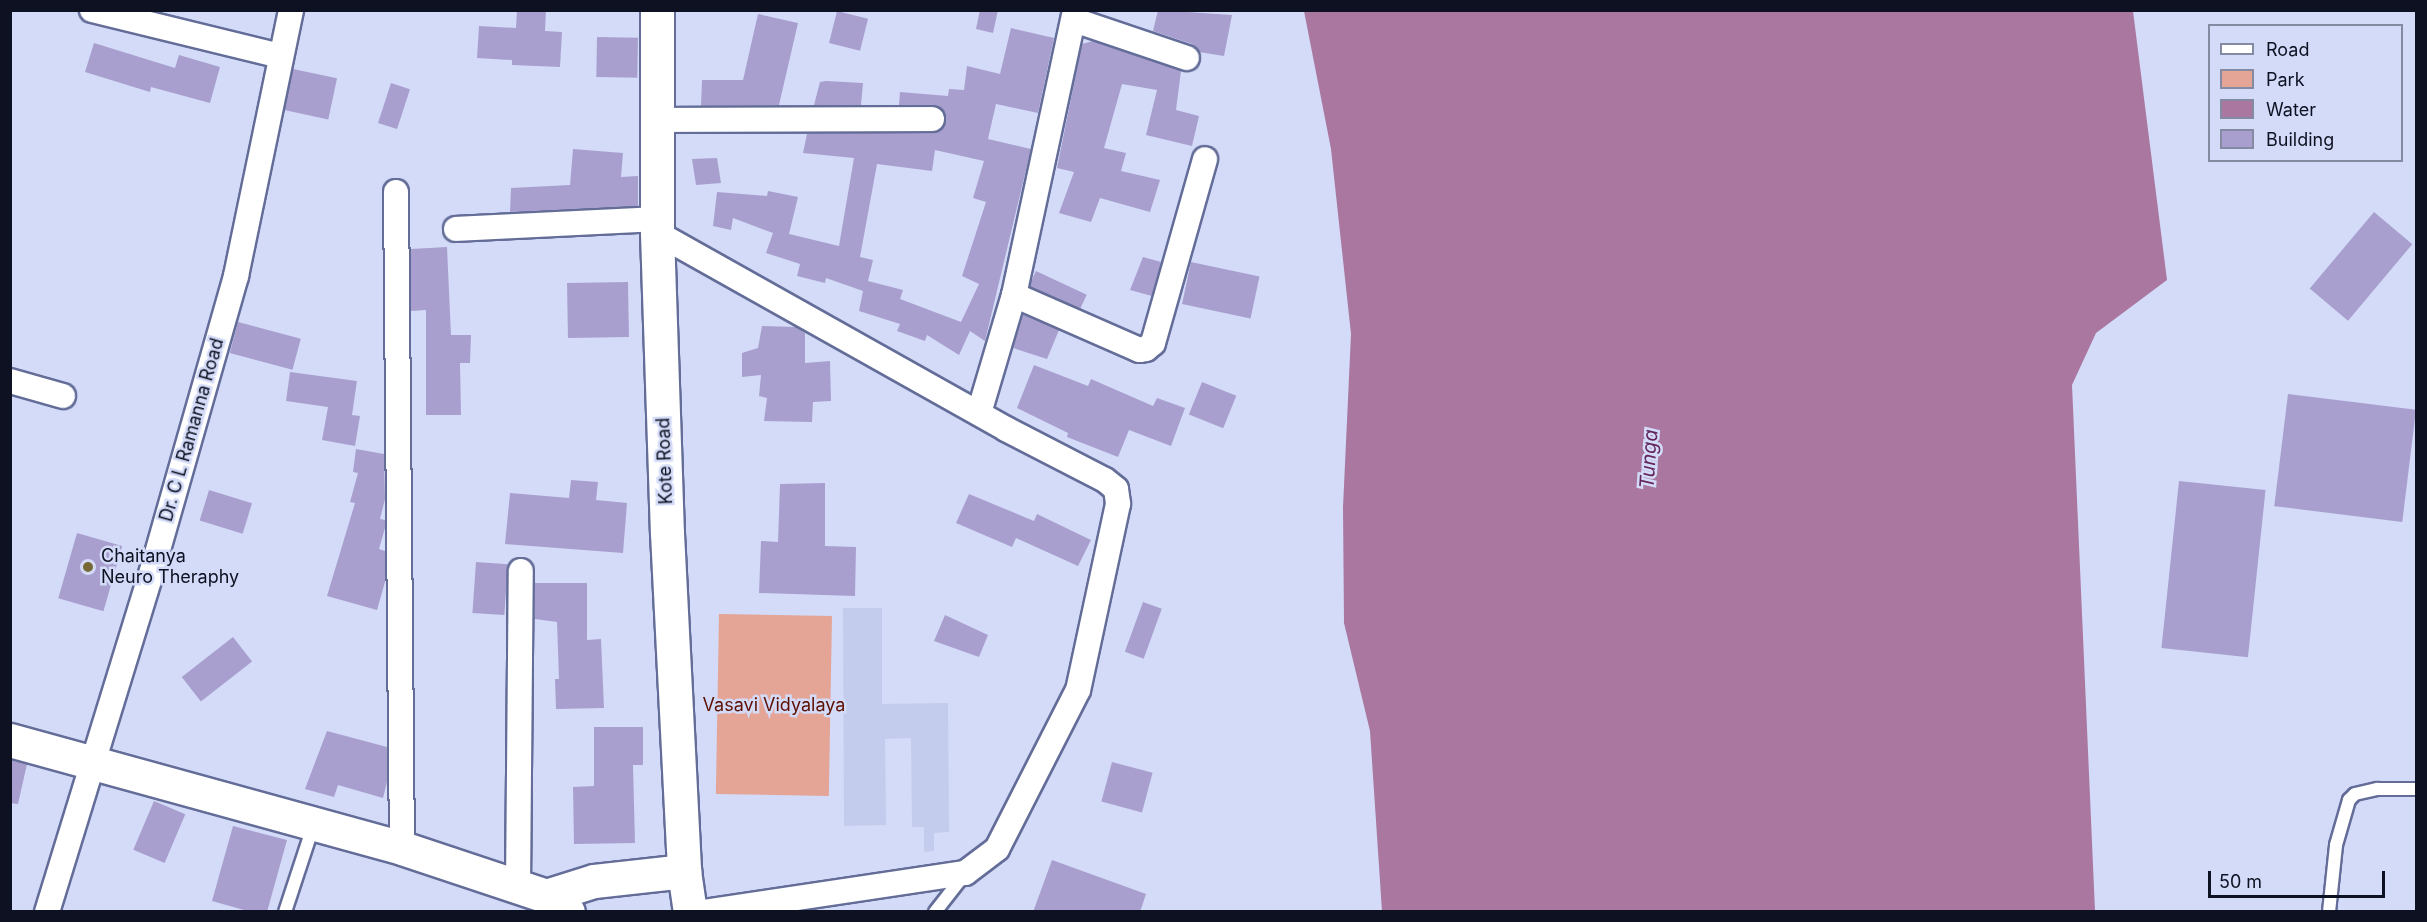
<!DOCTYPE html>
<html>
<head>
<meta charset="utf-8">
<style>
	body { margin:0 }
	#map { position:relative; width:2427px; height:922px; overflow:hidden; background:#d3dbf8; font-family:Inter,sans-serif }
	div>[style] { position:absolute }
	.built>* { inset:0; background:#c3cced }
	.green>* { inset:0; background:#e4a596; transform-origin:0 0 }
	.water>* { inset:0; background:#a9779f }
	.building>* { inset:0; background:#a99fcf; transform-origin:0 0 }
	.roads { filter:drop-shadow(2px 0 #636d98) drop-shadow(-2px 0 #636d98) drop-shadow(0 2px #636d98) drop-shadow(0 -2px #636d98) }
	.lane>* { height:12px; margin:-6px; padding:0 6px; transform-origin:6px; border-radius:6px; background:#fff }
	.street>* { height:24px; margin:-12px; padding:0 12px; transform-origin:12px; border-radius:12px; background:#fff }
	.secondary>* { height:33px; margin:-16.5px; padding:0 16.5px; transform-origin:16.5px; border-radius:16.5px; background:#fff }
	.dots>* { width:16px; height:16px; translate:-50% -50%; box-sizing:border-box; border:3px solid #d3dbf8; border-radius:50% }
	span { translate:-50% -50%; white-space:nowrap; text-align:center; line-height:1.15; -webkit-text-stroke:5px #d3dbf8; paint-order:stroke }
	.street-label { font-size:18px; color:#0d1121 }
	.poi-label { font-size:18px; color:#0d1121 }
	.left { translate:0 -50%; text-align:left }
	.park-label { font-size:18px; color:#5d1001 }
	.water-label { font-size:20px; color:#63255a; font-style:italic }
	.frame { position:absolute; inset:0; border:12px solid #0d1121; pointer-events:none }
	.legend { position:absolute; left:2208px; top:24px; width:195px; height:138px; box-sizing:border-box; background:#d3dbf8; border:2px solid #848aa2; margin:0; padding:8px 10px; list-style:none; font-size:18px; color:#0d1121 }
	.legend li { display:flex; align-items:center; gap:12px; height:30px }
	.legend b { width:30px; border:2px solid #848aa2 }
	.scale { position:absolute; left:2208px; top:871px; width:177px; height:27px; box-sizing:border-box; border:3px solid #0d1121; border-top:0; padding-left:8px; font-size:18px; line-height:21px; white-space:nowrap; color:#0d1121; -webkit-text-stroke:4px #d3dbf8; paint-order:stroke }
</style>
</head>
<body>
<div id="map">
	<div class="built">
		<i style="clip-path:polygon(843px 608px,882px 608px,882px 704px,948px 703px,949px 832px,934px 833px,934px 851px,924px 852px,924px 827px,912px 827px,911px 738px,885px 739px,886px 825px,844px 826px)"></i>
	</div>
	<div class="green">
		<i style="left:719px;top:614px;width:113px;height:180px;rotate:1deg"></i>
	</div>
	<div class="water">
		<i style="clip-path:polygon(1304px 11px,2133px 11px,2167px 280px,2096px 333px,2072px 385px,2095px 911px,1382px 911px,1370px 731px,1344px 623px,1343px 507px,1351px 334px,1331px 149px)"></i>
	</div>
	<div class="building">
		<i style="clip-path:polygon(517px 10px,546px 10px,545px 31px,562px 32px,560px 67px,512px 65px,512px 60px,477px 58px,479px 26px,516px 28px)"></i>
		<i style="clip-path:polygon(980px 10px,998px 10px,993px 33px,976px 29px)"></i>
		<i style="clip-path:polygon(1158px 10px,1232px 15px,1224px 56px,1199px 52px,1192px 44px,1153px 31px)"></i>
		<i style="left:837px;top:11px;width:32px;height:33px;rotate:14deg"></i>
		<i style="clip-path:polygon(758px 14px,798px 23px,779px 105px,701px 106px,702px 80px,743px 80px)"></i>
		<i style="clip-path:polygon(evenodd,1011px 28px,1054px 38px,1038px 113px,996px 104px,988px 139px,1031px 149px,985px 341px,970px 331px,959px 355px,927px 335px,925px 341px,897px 331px,900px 324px,859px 311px,863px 291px,826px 278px,825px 283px,797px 276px,800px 264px,766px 253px,773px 233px,733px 218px,731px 230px,713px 226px,717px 192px,767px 196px,768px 191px,798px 197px,789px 234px,839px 246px,854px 158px,803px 153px,807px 134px,939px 132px,945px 126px,944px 111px,933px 105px,899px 105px,900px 92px,948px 96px,949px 89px,964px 90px,967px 66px,1000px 74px,1011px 28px,935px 150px,984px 161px,973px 198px,986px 202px,962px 276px,979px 284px,961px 322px,900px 299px,903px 290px,868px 281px,873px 260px,860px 257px,877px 164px,932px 171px,935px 150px)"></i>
		<i style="left:597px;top:37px;width:41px;height:40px;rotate:1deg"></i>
		<i style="clip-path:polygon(1093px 41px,1181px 71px,1176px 110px,1199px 116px,1192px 146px,1146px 135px,1157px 90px,1122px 84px,1104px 148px,1126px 153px,1121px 171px,1160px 180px,1150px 212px,1100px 198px,1091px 222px,1059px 213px,1074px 172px,1057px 168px,1082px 44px)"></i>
		<i style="clip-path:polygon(94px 43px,175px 68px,179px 55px,220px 67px,210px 103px,151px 87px,150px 92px,85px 72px)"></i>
		<i style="left:293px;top:69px;width:45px;height:42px;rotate:12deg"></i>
		<i style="clip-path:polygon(826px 81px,863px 83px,861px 105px,814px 105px,820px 82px)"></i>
		<i style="left:391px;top:83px;width:20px;height:42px;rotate:18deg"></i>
		<i style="clip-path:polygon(573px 149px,623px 153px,621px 177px,638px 176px,638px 206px,510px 212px,511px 188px,570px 185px)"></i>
		<i style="clip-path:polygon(717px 158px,721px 183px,696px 185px,692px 159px)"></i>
		<i style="left:2374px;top:212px;width:50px;height:100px;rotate:40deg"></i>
		<i style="clip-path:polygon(447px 247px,451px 335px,471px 335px,470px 363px,460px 363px,461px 415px,426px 415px,426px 310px,411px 311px,411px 249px)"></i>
		<i style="clip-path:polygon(1143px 257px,1161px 262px,1152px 296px,1130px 290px)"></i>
		<i style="left:1191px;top:262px;width:70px;height:43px;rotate:12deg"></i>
		<i style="left:1036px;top:271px;width:56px;height:17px;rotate:25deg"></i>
		<i style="left:628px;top:282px;width:55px;height:61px;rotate:89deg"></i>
		<i style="clip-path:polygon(1023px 315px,1059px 330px,1047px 359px,1013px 348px)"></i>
		<i style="left:238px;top:322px;width:65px;height:32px;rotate:15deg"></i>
		<i style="clip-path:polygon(762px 326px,796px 327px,805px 333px,805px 363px,830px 361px,831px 401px,813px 402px,812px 422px,764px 421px,767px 398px,759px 396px,761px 375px,742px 377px,742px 353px,758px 348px)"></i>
		<i style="clip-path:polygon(1034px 365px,1088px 386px,1091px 379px,1153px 406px,1157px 398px,1185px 408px,1171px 446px,1129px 430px,1118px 457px,1067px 437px,1068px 433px,1017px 408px)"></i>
		<i style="clip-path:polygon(290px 372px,357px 381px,352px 415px,360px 416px,355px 446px,322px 440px,328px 407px,286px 401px)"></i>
		<i style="left:1202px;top:382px;width:37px;height:35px;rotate:22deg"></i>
		<i style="left:2288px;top:394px;width:129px;height:113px;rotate:7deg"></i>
		<i style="clip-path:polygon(356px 449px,384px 454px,385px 499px,380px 519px,385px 520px,385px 528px,379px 549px,385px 551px,385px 582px,377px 610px,327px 596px,355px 503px,350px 502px,358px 473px,353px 472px)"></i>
		<i style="clip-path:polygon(571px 480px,598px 482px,596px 500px,627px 503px,623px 553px,505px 544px,510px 493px,569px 498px)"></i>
		<i style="left:2179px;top:481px;width:87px;height:168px;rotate:6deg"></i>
		<i style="clip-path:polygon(825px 483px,825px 546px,856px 547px,855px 596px,759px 593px,761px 541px,778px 542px,780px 484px)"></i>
		<i style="left:209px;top:490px;width:45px;height:32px;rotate:17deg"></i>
		<i style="clip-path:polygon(969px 494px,1034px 521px,1037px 514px,1091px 540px,1078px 566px,1016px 538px,1012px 547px,956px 523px)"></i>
		<i style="left:77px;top:533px;width:47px;height:68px;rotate:16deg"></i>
		<i style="left:476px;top:562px;width:32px;height:51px;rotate:4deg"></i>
		<i style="clip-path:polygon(535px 583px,587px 583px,587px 640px,601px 639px,604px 708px,556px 709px,555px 679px,559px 679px,557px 622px,535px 619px)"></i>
		<i style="left:1143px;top:602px;width:20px;height:53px;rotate:20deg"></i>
		<i style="clip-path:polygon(945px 615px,988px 635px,979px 657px,934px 641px)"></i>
		<i style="left:233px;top:637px;width:31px;height:65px;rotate:52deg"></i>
		<i style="clip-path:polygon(594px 727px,643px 727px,643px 765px,633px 765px,635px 843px,574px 844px,573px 787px,594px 786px)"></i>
		<i style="clip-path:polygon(327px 731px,387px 747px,387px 782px,383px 798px,338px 785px,334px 797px,305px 789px)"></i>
		<i style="clip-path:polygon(10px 760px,27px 764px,18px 804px,10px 803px)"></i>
		<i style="left:1112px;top:762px;width:42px;height:41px;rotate:15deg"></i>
		<i style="left:154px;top:801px;width:34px;height:53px;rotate:23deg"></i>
		<i style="clip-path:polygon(233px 826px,287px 840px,267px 912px,251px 912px,212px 901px)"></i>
		<i style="clip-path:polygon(1052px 860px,1146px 894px,1140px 912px,1033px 912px)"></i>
	</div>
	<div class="roads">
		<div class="lane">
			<i style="left:285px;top:912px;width:93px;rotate:-71.8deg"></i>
			<i style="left:935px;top:912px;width:47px;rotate:-51.9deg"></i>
			<i style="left:2329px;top:912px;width:67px;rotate:-84deg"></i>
			<i style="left:2336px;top:845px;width:47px;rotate:-73.9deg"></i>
			<i style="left:2349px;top:800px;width:8px;rotate:-45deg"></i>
			<i style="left:2355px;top:794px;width:23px;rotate:-13deg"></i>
			<i style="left:2377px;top:789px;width:39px"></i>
		</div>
		<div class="street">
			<i style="left:92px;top:10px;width:194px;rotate:13.7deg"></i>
			<i style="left:1074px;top:20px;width:119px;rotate:18.6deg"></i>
			<i style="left:657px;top:120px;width:275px;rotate:-0.2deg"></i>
			<i style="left:396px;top:192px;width:656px;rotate:89.48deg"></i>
			<i style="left:456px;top:229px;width:201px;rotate:-2.8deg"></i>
			<i style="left:657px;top:233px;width:400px;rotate:29.3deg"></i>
			<i style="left:1006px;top:429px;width:111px;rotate:27.3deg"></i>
			<i style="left:1105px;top:480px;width:14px;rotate:39deg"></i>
			<i style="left:1116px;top:489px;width:15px;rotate:82deg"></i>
			<i style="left:1118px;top:504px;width:190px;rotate:102.1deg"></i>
			<i style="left:1078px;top:690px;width:178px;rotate:117deg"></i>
			<i style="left:997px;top:849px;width:40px;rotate:143deg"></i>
			<i style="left:965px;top:873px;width:265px;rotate:171.5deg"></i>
			<i style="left:1014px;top:295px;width:137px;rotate:23.7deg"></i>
			<i style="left:1139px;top:350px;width:7px;rotate:-8deg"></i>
			<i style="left:1146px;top:349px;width:9px;rotate:-41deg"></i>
			<i style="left:1153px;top:343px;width:191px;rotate:-74.2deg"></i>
			<i style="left:10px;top:381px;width:55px;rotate:15.8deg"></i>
			<i style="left:979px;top:413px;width:123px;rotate:-73.5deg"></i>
			<i style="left:1014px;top:295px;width:291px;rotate:-77.9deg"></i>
			<i style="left:518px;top:887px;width:316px;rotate:-89.5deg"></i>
			<i style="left:47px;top:912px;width:357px;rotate:-72.9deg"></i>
			<i style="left:152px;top:571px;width:307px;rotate:-74.1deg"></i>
			<i style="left:236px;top:276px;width:272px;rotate:-78.3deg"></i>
		</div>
		<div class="secondary">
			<i style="left:657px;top:10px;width:223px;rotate:90deg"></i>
			<i style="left:657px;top:233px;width:300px;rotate:88.1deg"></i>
			<i style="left:667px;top:533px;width:338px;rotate:87.1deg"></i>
			<i style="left:684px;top:871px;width:41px;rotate:81.7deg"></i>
			<i style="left:10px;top:740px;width:407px;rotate:15.4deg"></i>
			<i style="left:402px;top:848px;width:152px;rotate:18.4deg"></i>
			<i style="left:546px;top:896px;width:27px;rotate:36deg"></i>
			<i style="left:546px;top:896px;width:50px;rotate:-17.4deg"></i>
			<i style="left:594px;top:881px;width:91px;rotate:-6.3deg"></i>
		</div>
	</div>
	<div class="dots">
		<i style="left:88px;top:567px;background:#776835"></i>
	</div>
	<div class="street-label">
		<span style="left:192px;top:430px;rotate:-74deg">Dr. C L Ramanna Road</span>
		<span style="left:665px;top:461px;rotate:-92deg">Kote Road</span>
	</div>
	<div class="poi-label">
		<span class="left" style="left:101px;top:567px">Chaitanya<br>Neuro Theraphy</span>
	</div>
	<div class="park-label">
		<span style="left:774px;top:705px">Vasavi Vidyalaya</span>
	</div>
	<div class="water-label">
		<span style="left:1649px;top:459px;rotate:-86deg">Tunga</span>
	</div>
	<div class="frame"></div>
	<ul class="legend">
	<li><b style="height:8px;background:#fff"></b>Road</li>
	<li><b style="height:16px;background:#e4a596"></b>Park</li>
	<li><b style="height:16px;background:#a9779f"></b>Water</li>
	<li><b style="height:16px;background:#a99fcf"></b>Building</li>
	</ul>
	<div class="scale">50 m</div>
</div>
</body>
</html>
